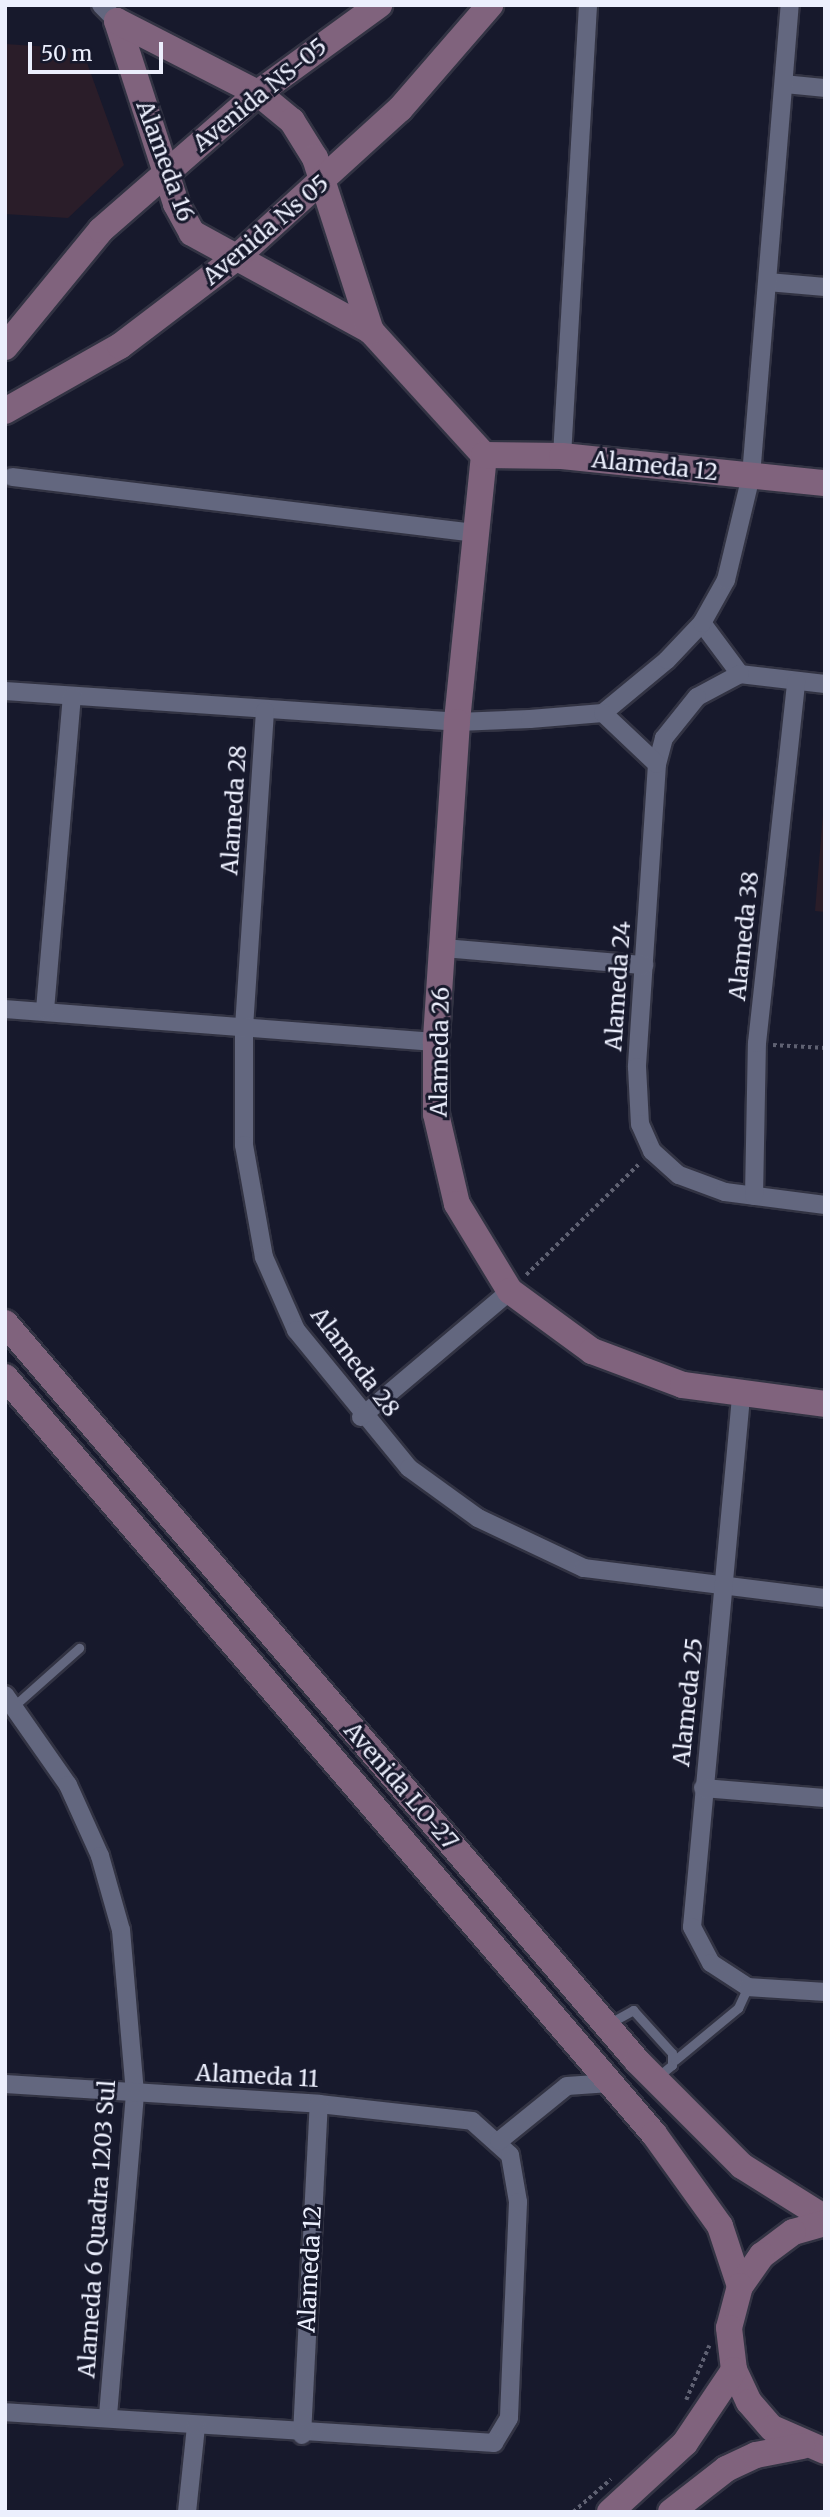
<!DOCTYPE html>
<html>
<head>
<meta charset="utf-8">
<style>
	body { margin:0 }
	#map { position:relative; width:830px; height:2517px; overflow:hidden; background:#17192c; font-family:Merriweather,serif }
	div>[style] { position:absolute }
	.education>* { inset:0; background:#2a1d29 }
	.path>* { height:3.5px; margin-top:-1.75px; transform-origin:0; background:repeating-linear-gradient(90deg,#5f6172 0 3.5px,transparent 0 7px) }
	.roads { filter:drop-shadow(2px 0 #323343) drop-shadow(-2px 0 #323343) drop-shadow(0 2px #323343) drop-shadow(0 -2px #323343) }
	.lane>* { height:9px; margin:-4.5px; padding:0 4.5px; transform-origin:4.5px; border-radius:4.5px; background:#63677f }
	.street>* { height:18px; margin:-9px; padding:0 9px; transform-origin:9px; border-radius:9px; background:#63677f }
	.secondary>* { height:26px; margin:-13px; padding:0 13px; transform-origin:13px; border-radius:13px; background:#80637d }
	span { translate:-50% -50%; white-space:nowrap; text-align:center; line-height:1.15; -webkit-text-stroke:6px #17192c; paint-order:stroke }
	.street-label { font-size:23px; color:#eceffd }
	.frame { position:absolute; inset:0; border:7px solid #eceffd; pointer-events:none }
	.scale { position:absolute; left:28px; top:42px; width:135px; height:32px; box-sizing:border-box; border:4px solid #eceffd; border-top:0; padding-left:9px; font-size:21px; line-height:24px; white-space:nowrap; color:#eceffd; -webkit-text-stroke:5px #17192c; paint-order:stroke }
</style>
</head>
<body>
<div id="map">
	<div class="education">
		<i style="clip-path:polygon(5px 44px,82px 49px,124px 165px,68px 218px,5px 214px)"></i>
		<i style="clip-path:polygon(825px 790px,825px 912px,815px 911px)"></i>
	</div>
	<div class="path">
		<i style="left:773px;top:1045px;width:52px;rotate:3.3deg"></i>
		<i style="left:526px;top:1275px;width:160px;rotate:-44.5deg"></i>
		<i style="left:686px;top:2400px;width:59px;rotate:-66.9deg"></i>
		<i style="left:573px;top:2512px;width:50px;rotate:-41deg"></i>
	</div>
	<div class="roads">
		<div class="lane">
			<i style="left:15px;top:1705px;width:86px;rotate:-41.7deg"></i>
			<i style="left:608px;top:2024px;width:29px;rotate:-29deg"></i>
			<i style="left:633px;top:2010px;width:58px;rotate:47.8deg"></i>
			<i style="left:672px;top:2053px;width:12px;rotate:90deg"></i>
			<i style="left:672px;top:2065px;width:21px;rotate:141deg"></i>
			<i style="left:675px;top:2060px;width:82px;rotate:-39.5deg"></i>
			<i style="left:738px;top:2008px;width:23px;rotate:-65deg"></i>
		</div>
		<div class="street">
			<i style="left:101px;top:5px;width:23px;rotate:45deg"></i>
			<i style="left:784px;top:84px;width:41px;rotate:5.6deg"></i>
			<i style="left:768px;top:282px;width:57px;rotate:5deg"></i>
			<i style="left:562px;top:456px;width:452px;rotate:-86.7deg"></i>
			<i style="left:12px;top:477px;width:469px;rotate:6.9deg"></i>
			<i style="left:702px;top:623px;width:64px;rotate:53.3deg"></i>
			<i style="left:825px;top:684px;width:86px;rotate:-173.3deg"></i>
			<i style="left:740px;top:674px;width:49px;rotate:151.9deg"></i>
			<i style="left:697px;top:697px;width:53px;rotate:128.8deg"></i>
			<i style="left:664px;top:738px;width:27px;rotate:105deg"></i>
			<i style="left:657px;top:764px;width:304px;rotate:93.8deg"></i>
			<i style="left:637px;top:1067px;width:57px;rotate:87deg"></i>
			<i style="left:640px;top:1124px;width:30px;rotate:66deg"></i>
			<i style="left:652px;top:1151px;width:36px;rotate:42deg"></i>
			<i style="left:679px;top:1175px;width:49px;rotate:20.3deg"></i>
			<i style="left:725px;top:1192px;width:101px;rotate:7.4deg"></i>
			<i style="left:5px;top:691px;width:453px;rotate:3.9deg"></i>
			<i style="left:457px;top:722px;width:73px;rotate:-2.4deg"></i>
			<i style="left:530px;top:719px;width:73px;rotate:-4.7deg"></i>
			<i style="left:603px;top:713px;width:83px;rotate:-39.6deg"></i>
			<i style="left:667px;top:660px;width:51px;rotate:-46.6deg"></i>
			<i style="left:702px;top:623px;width:49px;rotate:-60.8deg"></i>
			<i style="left:726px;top:580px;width:107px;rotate:-76.5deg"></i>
			<i style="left:751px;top:476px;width:473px;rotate:-85.3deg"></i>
			<i style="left:265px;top:711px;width:317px;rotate:93.8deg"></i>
			<i style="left:244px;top:1027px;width:118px;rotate:90deg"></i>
			<i style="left:244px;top:1145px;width:114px;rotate:79.9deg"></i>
			<i style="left:264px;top:1257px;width:80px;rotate:66.3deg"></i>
			<i style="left:296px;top:1330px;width:178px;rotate:50.7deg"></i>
			<i style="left:409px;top:1468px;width:85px;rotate:35.9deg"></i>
			<i style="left:478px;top:1518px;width:117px;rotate:25.3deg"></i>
			<i style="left:584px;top:1568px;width:243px;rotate:7.1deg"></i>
			<i style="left:603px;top:713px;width:74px;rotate:43.4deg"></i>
			<i style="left:444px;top:948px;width:201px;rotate:4.9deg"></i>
			<i style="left:5px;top:1009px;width:432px;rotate:4.4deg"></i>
			<i style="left:45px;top:1010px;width:314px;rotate:-85.1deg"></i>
			<i style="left:754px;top:1196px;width:153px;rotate:-88.9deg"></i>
			<i style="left:757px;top:1043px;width:363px;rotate:-83.8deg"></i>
			<i style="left:741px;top:1397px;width:532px;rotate:95.28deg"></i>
			<i style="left:692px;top:1927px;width:41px;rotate:62.2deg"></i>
			<i style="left:711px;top:1963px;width:44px;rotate:33deg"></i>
			<i style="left:748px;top:1987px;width:77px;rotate:3.7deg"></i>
			<i style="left:361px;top:1417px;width:195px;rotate:-40.2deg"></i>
			<i style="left:5px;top:1695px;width:110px;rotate:55deg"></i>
			<i style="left:68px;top:1785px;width:78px;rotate:65.7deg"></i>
			<i style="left:100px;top:1856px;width:77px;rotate:74.2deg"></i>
			<i style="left:121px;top:1930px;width:165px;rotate:85.1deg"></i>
			<i style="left:135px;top:2094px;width:325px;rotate:94.8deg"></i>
			<i style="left:703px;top:1788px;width:122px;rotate:4.7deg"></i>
			<i style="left:5px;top:2084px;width:315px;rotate:3.6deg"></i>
			<i style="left:319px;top:2104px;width:154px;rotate:6.3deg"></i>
			<i style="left:472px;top:2121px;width:51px;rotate:41.8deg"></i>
			<i style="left:510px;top:2155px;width:48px;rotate:80.3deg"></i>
			<i style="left:518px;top:2202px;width:216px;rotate:92.4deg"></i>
			<i style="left:509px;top:2418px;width:29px;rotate:121deg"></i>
			<i style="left:494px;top:2443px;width:490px;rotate:-176.4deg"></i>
			<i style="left:499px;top:2141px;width:87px;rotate:-39deg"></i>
			<i style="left:567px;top:2086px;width:43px;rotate:-4deg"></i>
			<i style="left:302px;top:2435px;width:331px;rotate:-87.1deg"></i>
			<i style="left:187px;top:2512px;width:86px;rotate:-84deg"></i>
		</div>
		<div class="secondary">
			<i style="left:117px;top:21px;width:192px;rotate:72.1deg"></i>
			<i style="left:176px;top:204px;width:33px;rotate:61deg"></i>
			<i style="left:192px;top:233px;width:204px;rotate:28.7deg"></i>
			<i style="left:371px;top:331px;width:168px;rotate:47.7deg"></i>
			<i style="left:117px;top:21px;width:158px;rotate:27.1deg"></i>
			<i style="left:258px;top:93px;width:44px;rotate:39.5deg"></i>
			<i style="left:292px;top:121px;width:44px;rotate:58.1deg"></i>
			<i style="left:315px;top:158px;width:182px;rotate:72.1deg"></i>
			<i style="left:5px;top:347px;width:151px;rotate:-50.6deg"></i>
			<i style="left:101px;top:230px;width:208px;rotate:-41.1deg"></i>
			<i style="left:258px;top:93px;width:150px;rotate:-36deg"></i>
			<i style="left:5px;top:411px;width:132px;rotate:-29.5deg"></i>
			<i style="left:120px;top:346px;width:146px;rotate:-37.2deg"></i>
			<i style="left:236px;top:258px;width:222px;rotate:-42.3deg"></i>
			<i style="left:400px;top:109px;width:138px;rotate:-49.1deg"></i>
			<i style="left:484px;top:455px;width:268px;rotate:95.8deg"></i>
			<i style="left:457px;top:722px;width:321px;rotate:93.8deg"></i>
			<i style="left:436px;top:1042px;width:72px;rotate:90deg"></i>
			<i style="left:436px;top:1114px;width:92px;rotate:76.9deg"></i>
			<i style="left:457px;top:1204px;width:102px;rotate:58.7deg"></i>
			<i style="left:510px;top:1291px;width:102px;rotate:36.2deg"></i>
			<i style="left:592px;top:1351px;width:97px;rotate:20.5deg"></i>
			<i style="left:683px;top:1385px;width:143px;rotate:7.6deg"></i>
			<i style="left:484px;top:455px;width:78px;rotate:0.7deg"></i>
			<i style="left:562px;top:456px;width:264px;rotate:5.9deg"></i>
			<i style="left:5px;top:1323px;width:972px;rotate:49.42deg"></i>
			<i style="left:637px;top:2061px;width:148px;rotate:45deg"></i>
			<i style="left:742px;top:2166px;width:98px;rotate:32.1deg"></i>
			<i style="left:5px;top:1377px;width:997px;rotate:49.39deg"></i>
			<i style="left:654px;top:2134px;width:113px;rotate:54.3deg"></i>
			<i style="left:720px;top:2226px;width:63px;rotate:71.6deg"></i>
			<i style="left:825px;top:2223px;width:33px;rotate:164deg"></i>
			<i style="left:793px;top:2232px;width:39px;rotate:143deg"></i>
			<i style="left:762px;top:2255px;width:38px;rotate:125deg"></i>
			<i style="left:740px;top:2286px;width:43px;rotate:104.7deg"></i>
			<i style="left:729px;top:2328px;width:42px;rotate:83.2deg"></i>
			<i style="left:734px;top:2370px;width:35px;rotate:65deg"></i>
			<i style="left:749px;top:2402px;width:35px;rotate:49deg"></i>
			<i style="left:772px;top:2428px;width:58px;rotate:23.5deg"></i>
			<i style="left:610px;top:2512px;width:102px;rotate:-42.6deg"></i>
			<i style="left:685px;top:2443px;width:88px;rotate:-56.1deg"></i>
			<i style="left:671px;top:2512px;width:70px;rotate:-38deg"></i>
			<i style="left:726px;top:2469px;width:33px;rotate:-25deg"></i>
			<i style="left:756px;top:2455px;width:47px;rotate:-11.1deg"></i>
		</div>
	</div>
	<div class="street-label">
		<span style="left:260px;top:95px;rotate:-39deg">Avenida NS-05</span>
		<span style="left:165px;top:161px;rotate:70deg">Alameda 16</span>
		<span style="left:266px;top:230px;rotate:-40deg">Avenida Ns 05</span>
		<span style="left:655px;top:466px;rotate:6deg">Alameda 12</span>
		<span style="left:234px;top:810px;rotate:-86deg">Alameda 28</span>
		<span style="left:744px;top:936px;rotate:-84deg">Alameda 38</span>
		<span style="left:618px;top:986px;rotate:-86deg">Alameda 24</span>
		<span style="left:440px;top:1052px;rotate:-89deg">Alameda 26</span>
		<span style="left:355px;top:1362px;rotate:53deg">Alameda 28</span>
		<span style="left:688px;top:1702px;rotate:-84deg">Alameda 25</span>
		<span style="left:401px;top:1786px;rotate:49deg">Avenida LO-27</span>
		<span style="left:257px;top:2076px;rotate:3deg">Alameda 11</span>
		<span style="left:97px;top:2229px;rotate:-86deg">Alameda 6 Quadra 1203 Sul</span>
		<span style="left:310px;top:2269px;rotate:-87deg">Alameda 12</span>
	</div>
	<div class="frame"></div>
	<div class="scale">50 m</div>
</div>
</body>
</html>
